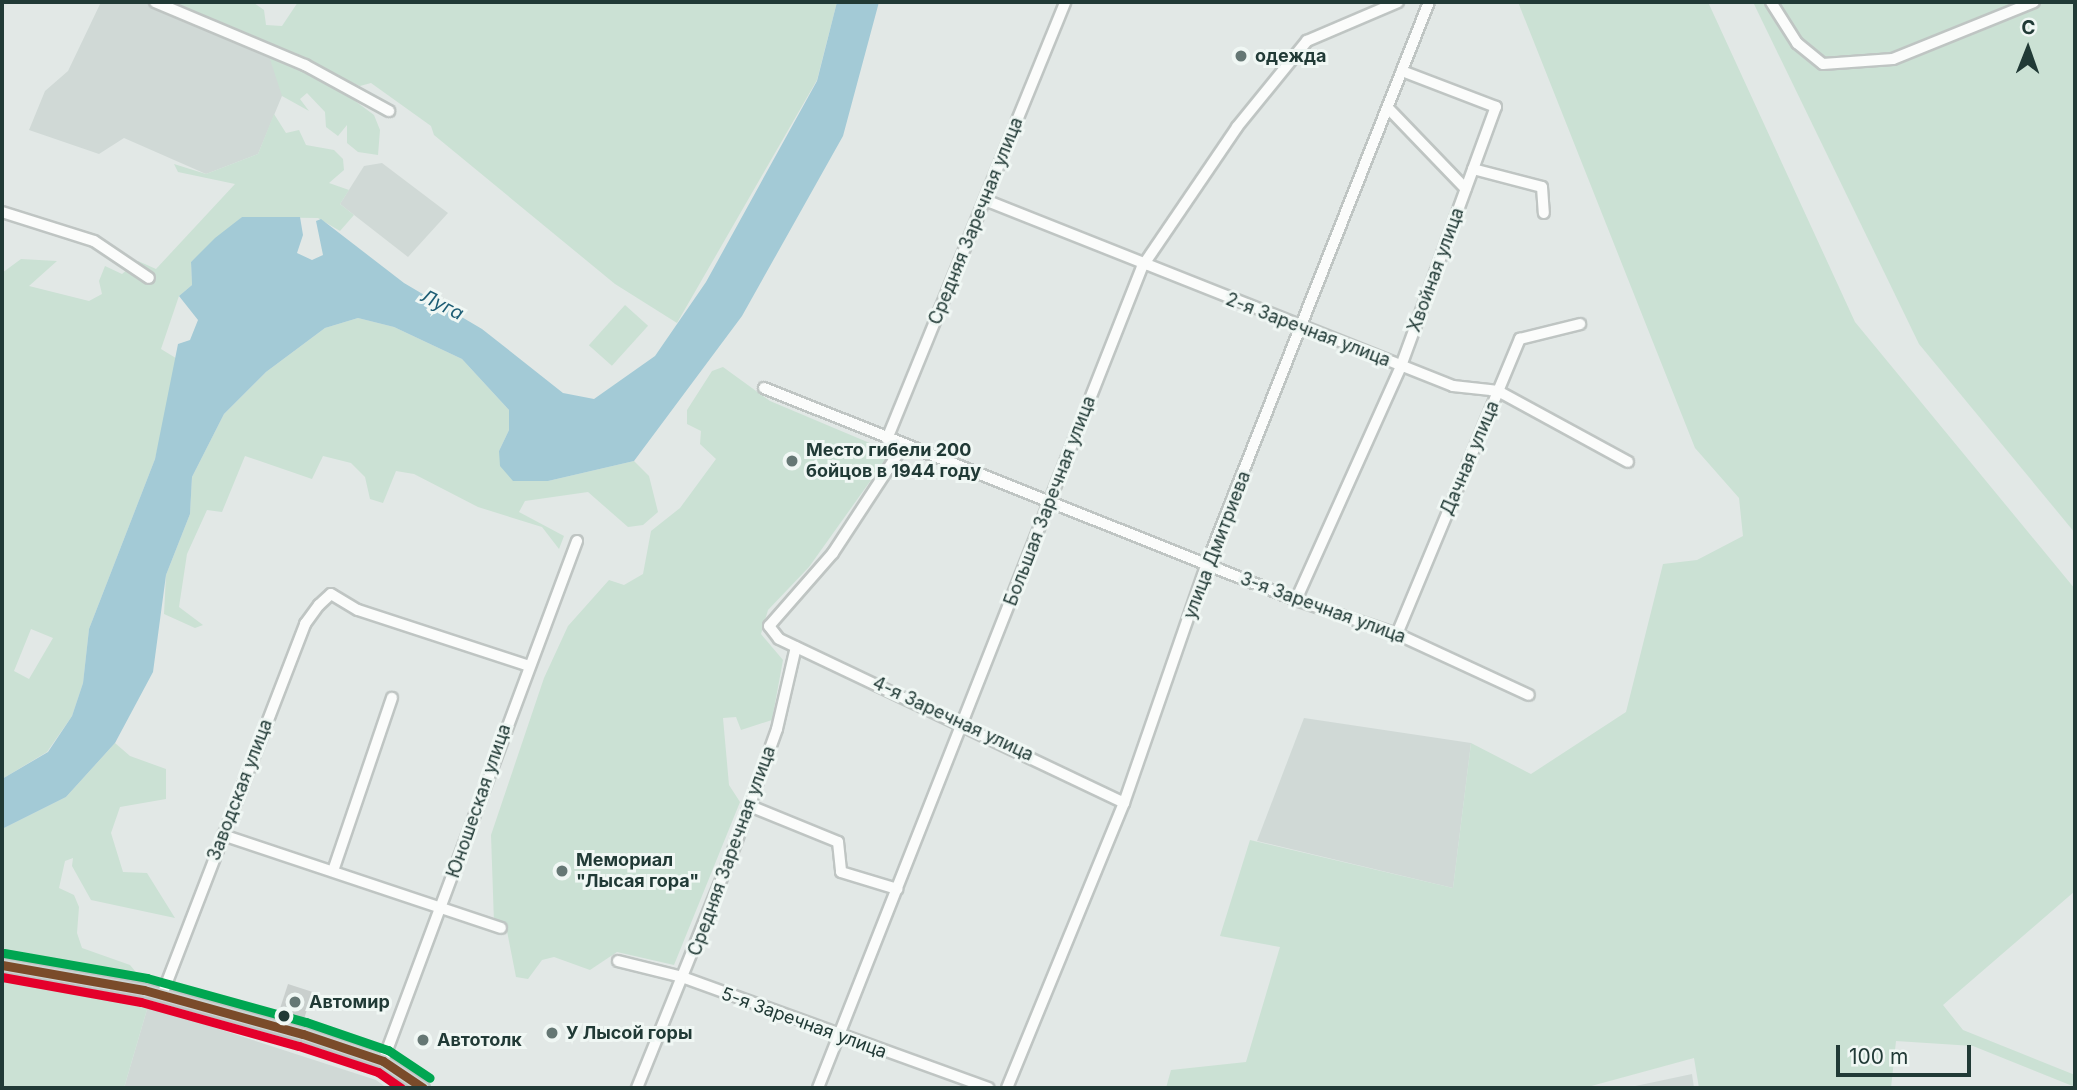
<!DOCTYPE html>
<html>
<head>
<meta charset="utf-8">
<style>
	body { margin:0 }
	#map { position:relative; width:2077px; height:1090px; overflow:hidden; background:#e2e8e6; font-family:Inter,sans-serif }
	div>[style] { position:absolute }
	.built>* { inset:0; background:#d0d9d6 }
	.green>* { inset:0; background:#cbe1d4; transform-origin:0 0 }
	.water>* { inset:0; background:#a3cad6 }
	.building>* { inset:0; background:#c9cfcd; transform-origin:0 0 }
	.roads { filter:drop-shadow(2px 0 #bfc5c3) drop-shadow(-2px 0 #bfc5c3) drop-shadow(0 2px #bfc5c3) drop-shadow(0 -2px #bfc5c3) }
	.minor>* { height:10px; margin:-5px; padding:0 5px; transform-origin:5px; border-radius:5px; background:#fbfcfb }
	.major>* { height:12px; margin:-6px; padding:0 6px; transform-origin:6px; border-radius:6px; background:#cdd4d3 }
	.bus-1>* { height:9px; margin:-4.5px; padding:0 4.5px; transform-origin:4.5px; border-radius:4.5px; background:#7a4b2a }
	.bus-2>* { height:9px; margin:-4.5px; padding:0 4.5px; transform-origin:4.5px; border-radius:4.5px; background:#e4002b }
	.bus-3>* { height:9px; margin:-4.5px; padding:0 4.5px; transform-origin:4.5px; border-radius:4.5px; background:#00a651 }
	.dots>* { width:19px; height:19px; translate:-50% -50%; box-sizing:border-box; border:4px solid #f0f7f4; border-radius:50% }
	span { translate:-50% -50%; white-space:nowrap; text-align:center; line-height:1.15; -webkit-text-stroke:6px #f0f7f4; paint-order:stroke }
	.poi-label { font-size:18px; color:#213a36; font-weight:700 }
	.left { translate:0 -50%; text-align:left }
	.street-label { font-size:18px; color:#213a36 }
	.water-label { font-size:19px; color:#1d5d74; font-style:italic }
	.frame { position:absolute; inset:0; border:4px solid #213a36; pointer-events:none }
	.north { position:absolute; left:1993px; top:14px; width:70px; height:70px; -webkit-text-stroke:5px #f0f7f4; paint-order:stroke; rotate:1deg; font-size:19px; font-weight:700; line-height:28px; text-align:center; color:#213a36 }
	.north::after { content:''; display:block; margin:auto; width:24px; height:32px; background:#213a36; clip-path:polygon(50% 0,100% 100%,50% 72%,0 100%) }
	.scale { position:absolute; left:1836px; top:1045px; width:135px; height:32px; box-sizing:border-box; border:4px solid #213a36; border-top:0; padding-left:9px; font-size:21px; line-height:24px; white-space:nowrap; color:#213a36; -webkit-text-stroke:5px #f0f7f4; paint-order:stroke }
</style>
</head>
<body>
<div id="map">
	<div class="built">
		<i style="clip-path:polygon(101px 2px,144px 2px,268px 53px,284px 91px,258px 154px,206px 174px,124px 138px,99px 154px,29px 130px,45px 91px,68px 71px)"></i>
		<i style="clip-path:polygon(382px 163px,448px 213px,408px 257px,340px 204px,364px 166px)"></i>
		<i style="clip-path:polygon(1304px 718px,1471px 743px,1453px 888px,1257px 841px)"></i>
		<i style="clip-path:polygon(148px 1006px,376px 1080px,387px 1088px,124px 1088px)"></i>
		<i style="clip-path:polygon(1692px 1074px,1694px 1088px,1626px 1088px)"></i>
	</div>
	<div class="green">
		<i style="clip-path:polygon(170px 2px,254px 3px,264px 10px,266px 25px,282px 26px,298px 2px,837px 2px,817px 80px,677px 323px,615px 284px,434px 135px,431px 126px,371px 83px,360px 86px)"></i>
		<i style="clip-path:polygon(1518px 2px,1708px 2px,1855px 322px,2075px 589px,2075px 891px,1943px 1005px,1963px 1030px,2075px 1075px,2075px 1087px,1973px 1046px,1896px 1041px,1891px 1088px,1699px 1088px,1694px 1058px,1584px 1088px,1166px 1088px,1171px 1070px,1246px 1062px,1280px 947px,1220px 936px,1250px 840px,1453px 888px,1471px 743px,1531px 774px,1626px 712px,1663px 564px,1697px 560px,1743px 536px,1739px 498px,1695px 448px)"></i>
		<i style="clip-path:polygon(1753px 2px,2075px 2px,2075px 533px,1919px 344px)"></i>
		<i style="clip-path:polygon(268px 53px,323px 77px,374px 115px,380px 130px,378px 155px,358px 152px,347px 143px,347px 125px,338px 136px,326px 127px,325px 112px,307px 93px,300px 99px,309px 111px,282px 96px)"></i>
		<i style="clip-path:polygon(evenodd,274px 114px,286px 133px,299px 130px,306px 145px,334px 150px,343px 159px,344px 170px,329px 183px,349px 190px,340px 204px,354px 215px,340px 231px,318px 218px,242px 217px,191px 262px,192px 285px,179px 296px,161px 349px,179px 360px,155px 459px,89px 629px,83px 683px,72px 716px,47px 752px,2px 779px,2px 273px,21px 259px,57px 261px,29px 286px,89px 301px,102px 294px,99px 281px,105px 266px,122px 274px,138px 261px,156px 269px,235px 184px,178px 172px,174px 164px,206px 174px,258px 154px,274px 114px,31px 629px,53px 638px,29px 679px,14px 671px,31px 629px)"></i>
		<i style="left:625px;top:305px;width:31px;height:54px;rotate:42deg"></i>
		<i style="clip-path:polygon(358px 318px,394px 327px,462px 359px,509px 410px,509px 430px,499px 451px,548px 481px,634px 461px,649px 476px,658px 512px,643px 525px,628px 527px,588px 492px,525px 501px,519px 512px,564px 536px,559px 549px,542px 527px,478px 507px,414px 474px,396px 471px,383px 503px,370px 499px,365px 477px,351px 463px,323px 456px,312px 479px,245px 456px,222px 512px,207px 510px,187px 554px,179px 607px,203px 625px,195px 628px,164px 614px,166px 575px,190px 514px,192px 477px,224px 414px,266px 372px,325px 328px)"></i>
		<i style="clip-path:polygon(723px 367px,770px 401px,891px 452px,809px 567px,768px 610px,761px 634px,783px 660px,772px 720px,741px 730px,736px 717px,723px 718px,729px 785px,740px 802px,674px 965px,617px 952px,590px 970px,554px 957px,542px 960px,528px 979px,516px 977px,506px 926px,494px 923px,491px 835px,544px 678px,568px 626px,609px 580px,624px 585px,643px 574px,651px 531px,680px 508px,716px 459px,700px 444px,701px 431px,687px 424px,687px 410px,712px 371px)"></i>
		<i style="clip-path:polygon(115px 743px,130px 756px,166px 769px,166px 799px,120px 807px,111px 833px,123px 872px,147px 873px,175px 918px,91px 900px,72px 866px,73px 858px,65px 861px,59px 888px,74px 895px,79px 907px,77px 933px,82px 948px,130px 965px,140px 977px,2px 955px,2px 829px,66px 797px)"></i>
		<i style="clip-path:polygon(2px 978px,148px 1006px,124px 1088px,2px 1088px)"></i>
	</div>
	<div class="water">
		<i style="clip-path:polygon(837px 2px,879px 2px,843px 136px,742px 316px,634px 461px,548px 481px,513px 481px,500px 466px,499px 451px,509px 430px,509px 410px,462px 359px,394px 327px,358px 318px,325px 328px,266px 372px,224px 414px,192px 477px,190px 514px,166px 575px,153px 672px,115px 743px,66px 797px,2px 829px,2px 779px,48px 752px,72px 716px,83px 683px,89px 629px,155px 459px,178px 344px,190px 340px,198px 320px,179px 296px,192px 285px,191px 262px,215px 238px,242px 217px,300px 217px,303px 235px,297px 253px,312px 260px,323px 255px,316px 221px,321px 219px,404px 283px,482px 329px,563px 393px,594px 399px,655px 356px,706px 282px,817px 81px)"></i>
	</div>
	<div class="building">
		<i style="left:288px;top:984px;width:26px;height:29px;rotate:18deg"></i>
	</div>
	<div class="roads">
		<div class="minor">
			<i style="left:155px;top:2px;width:163px;rotate:22.8deg"></i>
			<i style="left:305px;top:65px;width:96px;rotate:28.7deg"></i>
			<i style="left:1771px;top:2px;width:49px;rotate:57.6deg"></i>
			<i style="left:1797px;top:43px;width:33px;rotate:39deg"></i>
			<i style="left:1823px;top:64px;width:70px;rotate:-4.1deg"></i>
			<i style="left:1893px;top:59px;width:152px;rotate:-22deg"></i>
			<i style="left:1388px;top:108px;width:112px;rotate:46.1deg"></i>
			<i style="left:1473px;top:169px;width:71px;rotate:14.6deg"></i>
			<i style="left:1542px;top:187px;width:26px;rotate:86deg"></i>
			<i style="left:985px;top:200px;width:504px;rotate:21.67deg"></i>
			<i style="left:1453px;top:386px;width:45px;rotate:6.3deg"></i>
			<i style="left:1498px;top:391px;width:148px;rotate:28.6deg"></i>
			<i style="left:2px;top:212px;width:96px;rotate:17.5deg"></i>
			<i style="left:94px;top:241px;width:66px;rotate:33.9deg"></i>
			<i style="left:764px;top:388px;width:573px;rotate:21.73deg"></i>
			<i style="left:1296px;top:600px;width:107px;rotate:18.6deg"></i>
			<i style="left:1397px;top:634px;width:145px;rotate:24.8deg"></i>
			<i style="left:887px;top:439px;width:472px;rotate:-67.8deg"></i>
			<i style="left:903px;top:446px;width:128px;rotate:123.2deg"></i>
			<i style="left:833px;top:553px;width:97px;rotate:131.2deg"></i>
			<i style="left:769px;top:626px;width:16px;rotate:52deg"></i>
			<i style="left:779px;top:639px;width:382px;rotate:25.4deg"></i>
			<i style="left:1296px;top:600px;width:256px;rotate:-65.8deg"></i>
			<i style="left:1401px;top:366px;width:276px;rotate:-69.9deg"></i>
			<i style="left:1496px;top:107px;width:101px;rotate:-159deg"></i>
			<i style="left:1397px;top:634px;width:320px;rotate:-67.4deg"></i>
			<i style="left:1520px;top:339px;width:62px;rotate:-14deg"></i>
			<i style="left:750px;top:806px;width:95px;rotate:22.2deg"></i>
			<i style="left:838px;top:842px;width:30px;rotate:84deg"></i>
			<i style="left:841px;top:872px;width:59px;rotate:16.9deg"></i>
			<i style="left:223px;top:835px;width:293px;rotate:18.5deg"></i>
			<i style="left:333px;top:871px;width:183px;rotate:-71.2deg"></i>
			<i style="left:618px;top:961px;width:66px;rotate:14deg"></i>
			<i style="left:682px;top:977px;width:326px;rotate:19.9deg"></i>
			<i style="left:162px;top:995px;width:398px;rotate:-68.9deg"></i>
			<i style="left:305px;top:624px;width:24px;rotate:-54deg"></i>
			<i style="left:319px;top:605px;width:16px;rotate:-43deg"></i>
			<i style="left:331px;top:594px;width:31px;rotate:31deg"></i>
			<i style="left:358px;top:610px;width:177px;rotate:18.1deg"></i>
			<i style="left:383px;top:1061px;width:555px;rotate:-69.54deg"></i>
			<i style="left:637px;top:1088px;width:264px;rotate:-68deg"></i>
			<i style="left:736px;top:843px;width:121px;rotate:-70.2deg"></i>
			<i style="left:777px;top:729px;width:84px;rotate:-77deg"></i>
			<i style="left:818px;top:1088px;width:883px;rotate:-68.46deg"></i>
			<i style="left:1142px;top:267px;width:169px;rotate:-55.8deg"></i>
			<i style="left:1237px;top:127px;width:111px;rotate:-50.9deg"></i>
			<i style="left:1307px;top:41px;width:99px;rotate:-23.2deg"></i>
			<i style="left:1007px;top:1088px;width:308px;rotate:-67.7deg"></i>
			<i style="left:1124px;top:803px;width:254px;rotate:-70.9deg"></i>
			<i style="left:1207px;top:563px;width:603px;rotate:-68.41deg"></i>
		</div>
		<div class="major">
			<i style="left:2px;top:965px;width:144px;rotate:10deg"></i>
			<i style="left:144px;top:990px;width:165px;rotate:15.5deg"></i>
			<i style="left:303px;top:1034px;width:84px;rotate:18.6deg"></i>
			<i style="left:383px;top:1061px;width:48px;rotate:34deg"></i>
		</div>
	</div>
	<div class="bus-1">
		<i style="left:2px;top:965px;width:144px;rotate:10deg"></i>
		<i style="left:144px;top:990px;width:165px;rotate:15.5deg"></i>
		<i style="left:303px;top:1034px;width:84px;rotate:18.6deg"></i>
		<i style="left:383px;top:1061px;width:48px;rotate:34deg"></i>
	</div>
	<div class="bus-2">
		<i style="left:2px;top:977px;width:141px;rotate:10.2deg"></i>
		<i style="left:141px;top:1002px;width:164px;rotate:15.6deg"></i>
		<i style="left:299px;top:1046px;width:83px;rotate:18.2deg"></i>
		<i style="left:378px;top:1072px;width:28px;rotate:35deg"></i>
	</div>
	<div class="bus-3">
		<i style="left:4px;top:953px;width:145px;rotate:9.9deg"></i>
		<i style="left:147px;top:978px;width:165px;rotate:15.5deg"></i>
		<i style="left:306px;top:1022px;width:87px;rotate:18.9deg"></i>
		<i style="left:388px;top:1050px;width:50px;rotate:33.7deg"></i>
	</div>
	<div class="dots">
		<i style="left:1241px;top:56px;background:#657774"></i>
		<i style="left:792px;top:461px;background:#657774"></i>
		<i style="left:562px;top:871px;background:#657774"></i>
		<i style="left:295px;top:1002px;background:#657774"></i>
		<i style="left:284px;top:1016px;background:#213a36"></i>
		<i style="left:552px;top:1033px;background:#657774"></i>
		<i style="left:423px;top:1040px;background:#657774"></i>
	</div>
	<div class="poi-label">
		<span class="left" style="left:1255px;top:56px">одежда</span>
		<span class="left" style="left:806px;top:461px">Место гибели 200<br>бойцов в 1944 году</span>
		<span class="left" style="left:576px;top:871px">Мемориал<br>"Лысая гора"</span>
		<span class="left" style="left:309px;top:1002px">Автомир</span>
		<span class="left" style="left:566px;top:1033px">У Лысой горы</span>
		<span class="left" style="left:437px;top:1040px">Автотолк</span>
	</div>
	<div class="street-label">
		<span style="left:976px;top:221px;rotate:-68deg">Средняя Заречная улица</span>
		<span style="left:1436px;top:270px;rotate:-70deg">Хвойная улица</span>
		<span style="left:1308px;top:330px;rotate:21deg">2-я Заречная улица</span>
		<span style="left:1470px;top:458px;rotate:-67deg">Дачная улица</span>
		<span style="left:1050px;top:501px;rotate:-69deg">Большая Заречная улица</span>
		<span style="left:1217px;top:545px;rotate:-69deg">улица Дмитриева</span>
		<span style="left:1323px;top:608px;rotate:20deg">3-я Заречная улица</span>
		<span style="left:953px;top:719px;rotate:25deg">4-я Заречная улица</span>
		<span style="left:240px;top:790px;rotate:-69deg">Заводская улица</span>
		<span style="left:479px;top:801px;rotate:-71deg">Юношеская улица</span>
		<span style="left:732px;top:851px;rotate:-70deg">Средняя Заречная улица</span>
		<span style="left:804px;top:1023px;rotate:20deg">5-я Заречная улица</span>
	</div>
	<div class="water-label">
		<span style="left:442px;top:305px;rotate:27deg">Луга</span>
	</div>
	<div class="frame"></div>
	<div class="north">С</div>
	<div class="scale">100 m</div>
</div>
</body>
</html>
